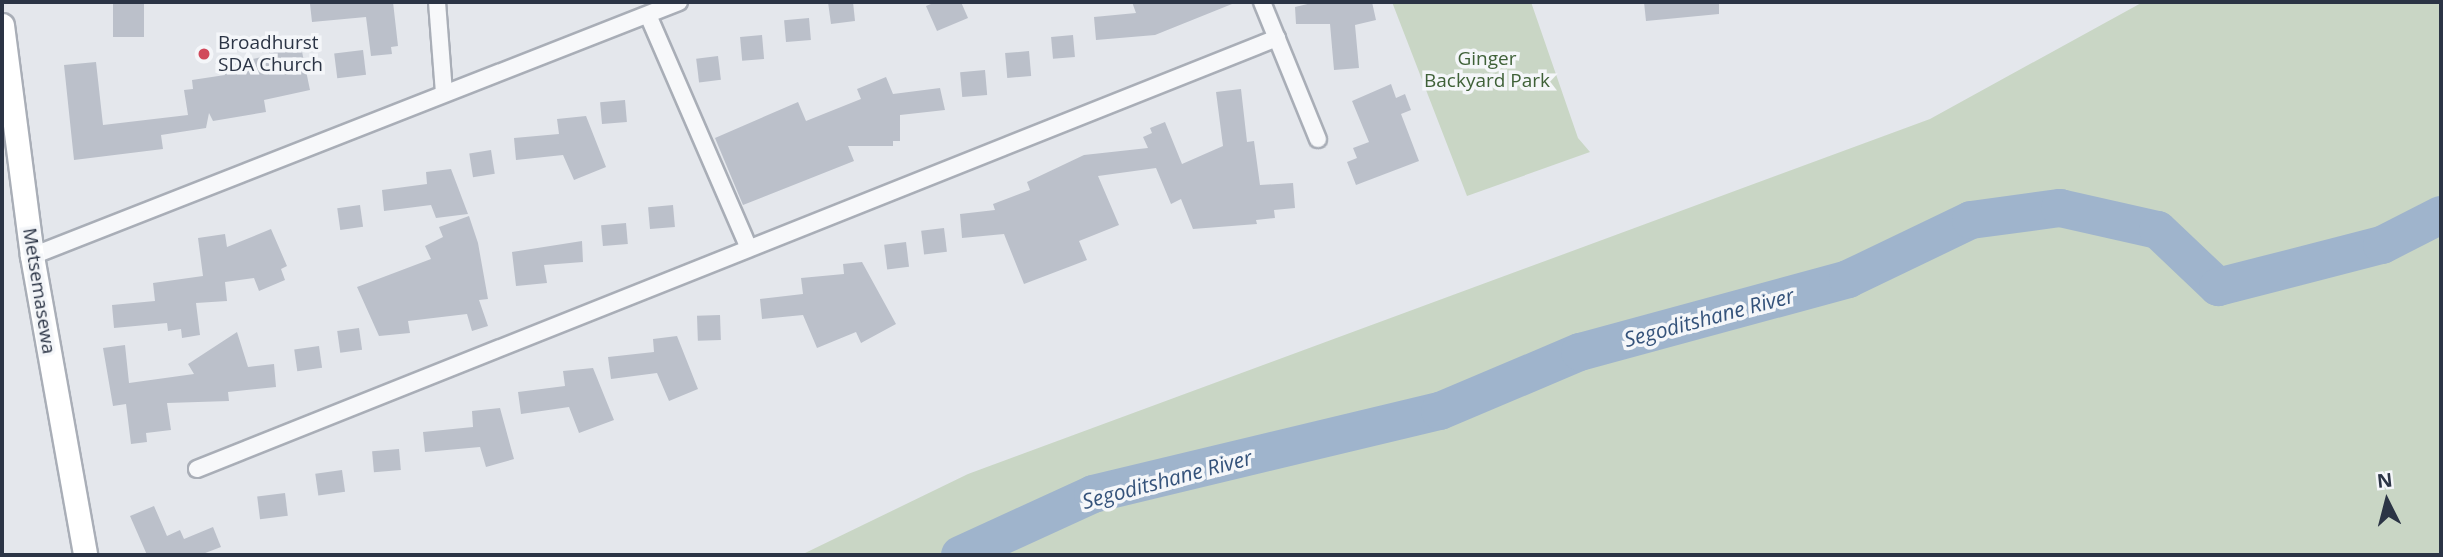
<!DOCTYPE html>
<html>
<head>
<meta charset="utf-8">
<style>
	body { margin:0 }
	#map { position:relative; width:2443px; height:557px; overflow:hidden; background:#e4e7ec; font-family:"Open Sans",sans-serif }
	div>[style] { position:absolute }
	.green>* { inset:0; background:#c9d6c5 }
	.river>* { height:38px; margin:-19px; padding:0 19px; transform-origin:19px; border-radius:19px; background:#9fb4cc }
	.building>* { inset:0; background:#bbc0ca; transform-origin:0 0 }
	.roads { filter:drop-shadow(2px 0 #a9aeb7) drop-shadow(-2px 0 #a9aeb7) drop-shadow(0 2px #a9aeb7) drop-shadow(0 -2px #a9aeb7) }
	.street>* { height:16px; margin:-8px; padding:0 8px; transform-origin:8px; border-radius:8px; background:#f7f8fa }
	.secondary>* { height:23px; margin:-11.5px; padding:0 11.5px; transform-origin:11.5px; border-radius:11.5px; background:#fff }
	.dots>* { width:19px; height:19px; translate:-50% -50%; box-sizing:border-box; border:4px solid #f4f6f9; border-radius:50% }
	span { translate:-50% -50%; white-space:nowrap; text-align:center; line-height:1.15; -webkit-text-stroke:7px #f4f6f9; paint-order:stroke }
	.poi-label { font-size:19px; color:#2b3445 }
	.left { translate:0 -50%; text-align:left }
	.park-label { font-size:19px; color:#3f6138 }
	.street-label { font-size:19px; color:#2b3445 }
	.water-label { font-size:21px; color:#34527a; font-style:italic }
	.frame { position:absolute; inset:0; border:4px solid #2b3445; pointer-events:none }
	.north { position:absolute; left:2352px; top:466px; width:70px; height:70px; -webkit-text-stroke:5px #f4f6f9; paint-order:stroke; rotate:354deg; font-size:19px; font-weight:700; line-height:28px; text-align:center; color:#2b3445 }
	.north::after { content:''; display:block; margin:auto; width:24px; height:32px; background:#2b3445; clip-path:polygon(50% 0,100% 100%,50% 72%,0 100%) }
</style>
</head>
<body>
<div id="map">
	<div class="green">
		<i style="clip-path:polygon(1392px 2px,1531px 2px,1578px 138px,1590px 152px,1467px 196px)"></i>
		<i style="clip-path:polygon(2143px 2px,2441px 2px,2441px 555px,801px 555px,968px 474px,1930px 119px)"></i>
	</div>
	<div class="river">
		<i style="left:960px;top:555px;width:146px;rotate:-24.6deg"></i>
		<i style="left:1093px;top:494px;width:357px;rotate:-13.5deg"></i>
		<i style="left:1440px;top:411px;width:152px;rotate:-22.9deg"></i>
		<i style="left:1580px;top:352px;width:278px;rotate:-15.2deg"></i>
		<i style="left:1848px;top:279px;width:136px;rotate:-25.6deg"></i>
		<i style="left:1971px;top:220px;width:90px;rotate:-7.7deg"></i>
		<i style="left:2060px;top:208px;width:100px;rotate:12.7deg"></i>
		<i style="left:2158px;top:230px;width:83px;rotate:43.5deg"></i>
		<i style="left:2218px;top:287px;width:169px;rotate:-14.4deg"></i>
		<i style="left:2382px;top:245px;width:66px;rotate:-27deg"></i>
	</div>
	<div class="building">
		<i style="left:113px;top:2px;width:31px;height:35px"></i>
		<i style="clip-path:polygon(393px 2px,398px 46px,391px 47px,392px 54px,371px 56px,366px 17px,312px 22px,310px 4px)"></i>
		<i style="clip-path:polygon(828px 2px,853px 2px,855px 21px,831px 24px)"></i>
		<i style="clip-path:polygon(936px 2px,961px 2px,968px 18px,937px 31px,926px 6px)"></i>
		<i style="clip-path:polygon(1132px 2px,1237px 2px,1155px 35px,1096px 40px,1094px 17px,1136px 13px)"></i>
		<i style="clip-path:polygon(1316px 2px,1372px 2px,1376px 20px,1355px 25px,1359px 68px,1334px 70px,1330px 24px,1296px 24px,1295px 7px)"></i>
		<i style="clip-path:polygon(1644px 2px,1719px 2px,1719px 14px,1646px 21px)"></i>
		<i style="left:809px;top:18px;width:22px;height:25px;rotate:85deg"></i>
		<i style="left:762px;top:35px;width:24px;height:22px;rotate:85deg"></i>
		<i style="left:1073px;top:35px;width:22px;height:22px;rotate:85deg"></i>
		<i style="clip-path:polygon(300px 42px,310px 90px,264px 100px,266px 112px,213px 121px,209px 113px,206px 128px,161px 135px,163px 149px,74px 160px,64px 65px,96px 62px,103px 125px,188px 115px,184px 90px,193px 89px,192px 80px,225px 75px,223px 66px,270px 55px,268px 49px)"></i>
		<i style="left:363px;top:50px;width:25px;height:29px;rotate:83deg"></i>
		<i style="left:1029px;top:51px;width:25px;height:24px;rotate:85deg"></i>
		<i style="left:718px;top:56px;width:24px;height:22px;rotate:83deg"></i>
		<i style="left:985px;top:70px;width:25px;height:25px;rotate:85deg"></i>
		<i style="clip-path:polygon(886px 77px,893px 94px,940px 88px,945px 110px,900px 115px,900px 141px,893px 141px,893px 146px,848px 146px,854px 161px,743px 205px,715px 138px,798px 102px,806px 121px,861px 99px,857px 89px)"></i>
		<i style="clip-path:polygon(1391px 84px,1396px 98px,1405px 94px,1411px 110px,1401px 114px,1419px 161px,1356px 185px,1347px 162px,1357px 158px,1353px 148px,1369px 142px,1352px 101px)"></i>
		<i style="clip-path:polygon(1241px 89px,1247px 142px,1254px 141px,1260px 185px,1293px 183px,1295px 208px,1274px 210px,1275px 218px,1256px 220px,1257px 224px,1193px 229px,1181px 199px,1171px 204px,1156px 168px,1098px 176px,1119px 225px,1079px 241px,1087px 260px,1024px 284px,1004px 234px,962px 238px,960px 214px,995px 210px,993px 204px,1030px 190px,1027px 182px,1084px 155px,1148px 148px,1143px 137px,1152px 133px,1150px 128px,1165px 122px,1182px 164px,1223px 146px,1216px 92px)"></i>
		<i style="left:625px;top:100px;width:22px;height:25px;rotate:85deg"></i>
		<i style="clip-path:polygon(586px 116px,606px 167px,574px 180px,563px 155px,516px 160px,514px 138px,559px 134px,557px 119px)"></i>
		<i style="left:491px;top:150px;width:24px;height:22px;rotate:81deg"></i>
		<i style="clip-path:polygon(451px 169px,468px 214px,436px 218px,431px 205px,384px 211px,382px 190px,427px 184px,426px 172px)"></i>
		<i style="left:360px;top:205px;width:22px;height:23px;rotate:82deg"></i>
		<i style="left:673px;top:205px;width:22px;height:25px;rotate:85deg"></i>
		<i style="clip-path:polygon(469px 216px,478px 243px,488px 299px,479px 300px,488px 326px,472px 331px,467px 314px,408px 321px,410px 333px,379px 336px,357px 287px,431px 259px,425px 246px,443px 237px,439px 227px)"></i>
		<i style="left:626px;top:223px;width:21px;height:25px;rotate:85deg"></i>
		<i style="left:944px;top:228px;width:24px;height:23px;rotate:83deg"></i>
		<i style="clip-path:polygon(271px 229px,287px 266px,281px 269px,285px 280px,259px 291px,254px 278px,225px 282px,227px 301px,196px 303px,200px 335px,182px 338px,181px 329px,168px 331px,167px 323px,114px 328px,112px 305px,155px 301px,153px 283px,203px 276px,198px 238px,225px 234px,227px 247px)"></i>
		<i style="clip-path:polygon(582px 241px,583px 262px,544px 265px,547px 283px,516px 286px,512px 252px)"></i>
		<i style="left:906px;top:242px;width:25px;height:22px;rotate:83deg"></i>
		<i style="clip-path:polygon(862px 262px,896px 324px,861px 343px,856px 332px,817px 348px,803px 315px,762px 319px,760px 299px,803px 294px,801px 278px,844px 274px,843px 264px)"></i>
		<i style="left:720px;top:315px;width:25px;height:23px;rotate:88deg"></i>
		<i style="left:359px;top:328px;width:22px;height:22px;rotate:82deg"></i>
		<i style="clip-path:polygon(237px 332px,248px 367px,274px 364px,276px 387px,228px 392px,229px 401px,167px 403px,171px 430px,146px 433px,147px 442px,131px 444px,126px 404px,113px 406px,103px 348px,125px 345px,129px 383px,194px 374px,188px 364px)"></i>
		<i style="clip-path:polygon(677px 336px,698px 389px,669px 401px,657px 373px,611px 379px,608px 357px,654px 352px,653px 339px)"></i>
		<i style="left:319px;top:346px;width:22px;height:25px;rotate:82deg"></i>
		<i style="clip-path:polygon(593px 368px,614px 420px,579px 433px,569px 407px,521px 414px,518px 392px,565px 386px,563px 371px)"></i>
		<i style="clip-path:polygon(500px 408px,514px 459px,486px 467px,480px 447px,425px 452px,423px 432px,473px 427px,472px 411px)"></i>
		<i style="left:399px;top:449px;width:21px;height:27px;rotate:85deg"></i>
		<i style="left:342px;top:470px;width:22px;height:27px;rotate:82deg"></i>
		<i style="left:285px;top:493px;width:23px;height:28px;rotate:83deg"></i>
		<i style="clip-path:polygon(154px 506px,167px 536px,180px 530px,184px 539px,213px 527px,221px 547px,200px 555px,147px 555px,130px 516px)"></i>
	</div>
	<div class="roads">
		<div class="street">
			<i style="left:437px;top:2px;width:90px;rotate:85.6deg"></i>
			<i style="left:1262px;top:2px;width:148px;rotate:67.8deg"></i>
			<i style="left:648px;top:15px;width:254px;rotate:66.6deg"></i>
			<i style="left:32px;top:256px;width:695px;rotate:-21.43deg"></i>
			<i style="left:197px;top:469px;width:1163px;rotate:-21.76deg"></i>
		</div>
		<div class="secondary">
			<i style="left:2px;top:25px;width:233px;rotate:82.6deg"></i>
			<i style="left:32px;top:256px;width:304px;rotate:79.9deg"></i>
		</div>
	</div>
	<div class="dots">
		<i style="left:204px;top:54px;background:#d1495b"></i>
	</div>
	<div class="poi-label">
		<span class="left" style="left:218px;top:54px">Broadhurst<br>SDA Church</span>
	</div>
	<div class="park-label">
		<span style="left:1487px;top:70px">Ginger<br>Backyard Park</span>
	</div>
	<div class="street-label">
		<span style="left:39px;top:291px;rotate:81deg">Metsemasewa</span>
	</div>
	<div class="water-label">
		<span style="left:1709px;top:317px;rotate:-15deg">Segoditshane River</span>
		<span style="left:1167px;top:479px;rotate:-15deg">Segoditshane River</span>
	</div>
	<div class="frame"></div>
	<div class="north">N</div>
</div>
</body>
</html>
